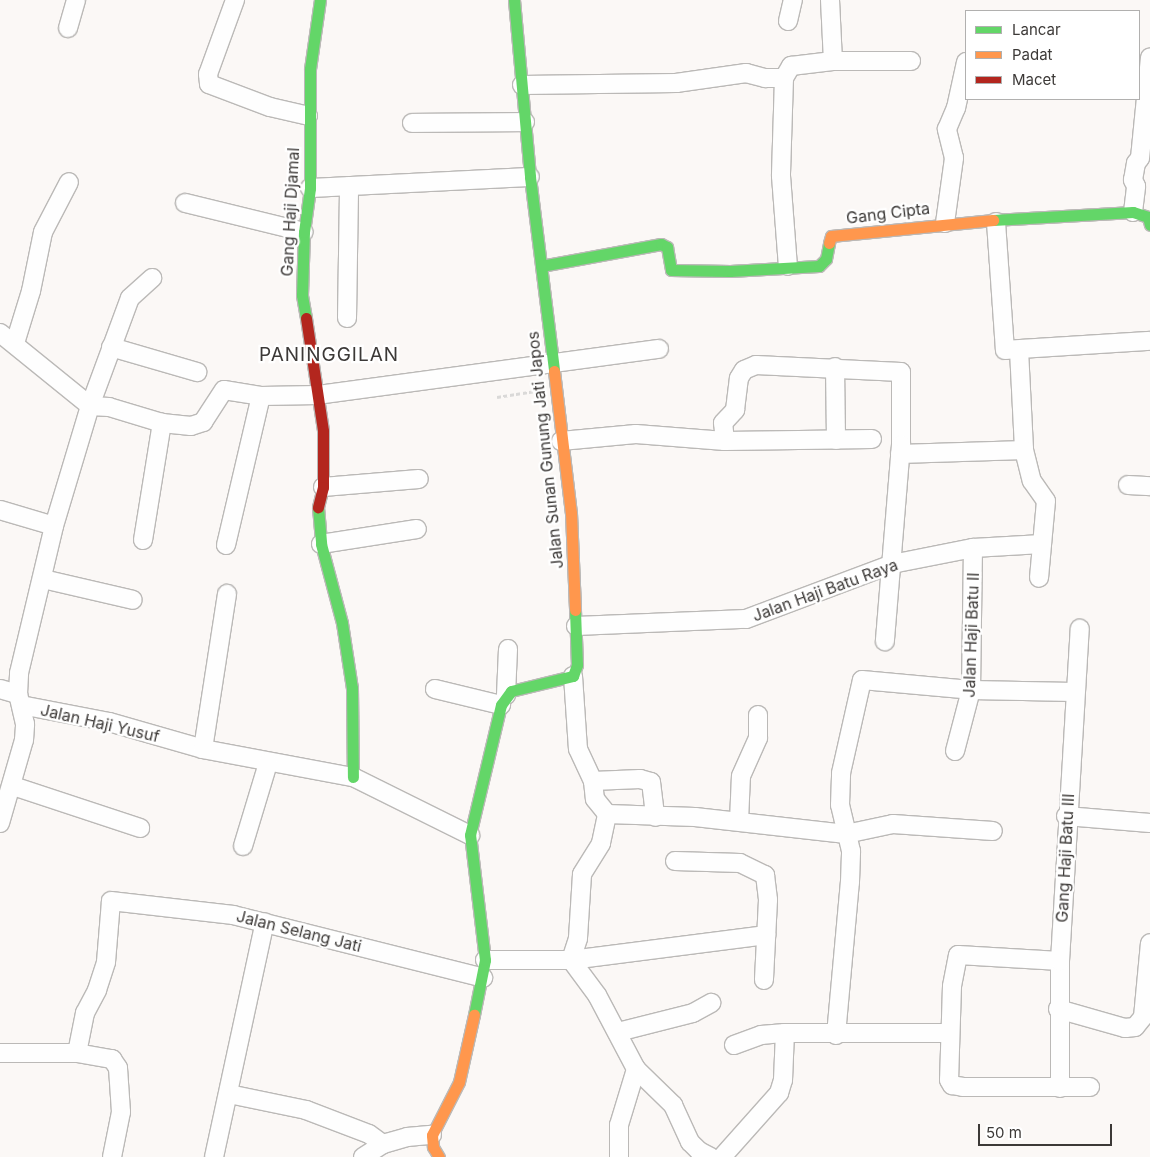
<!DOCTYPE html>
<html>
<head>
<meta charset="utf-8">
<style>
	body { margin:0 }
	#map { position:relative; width:1150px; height:1157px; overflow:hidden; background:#fbf8f6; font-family:Inter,sans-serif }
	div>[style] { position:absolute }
	.path>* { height:3px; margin-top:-1.5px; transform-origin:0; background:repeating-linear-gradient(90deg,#dad9d8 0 4px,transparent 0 6.5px) }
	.roads { filter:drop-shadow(1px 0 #bbb9b7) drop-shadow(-1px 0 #bbb9b7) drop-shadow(0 1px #bbb9b7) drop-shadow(0 -1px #bbb9b7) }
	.street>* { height:18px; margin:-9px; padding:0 9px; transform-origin:9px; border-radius:9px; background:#fefefe }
	.fast>* { height:11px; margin:-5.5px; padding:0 5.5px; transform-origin:5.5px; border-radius:5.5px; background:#63d668 }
	.slow>* { height:11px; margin:-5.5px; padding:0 5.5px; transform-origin:5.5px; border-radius:5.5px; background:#ff974d }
	.jam>* { height:11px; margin:-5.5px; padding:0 5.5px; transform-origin:5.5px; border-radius:5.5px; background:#b3261e }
	span { translate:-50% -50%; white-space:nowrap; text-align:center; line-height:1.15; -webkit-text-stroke:4.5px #fff; paint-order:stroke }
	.street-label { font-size:16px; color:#3c3937 }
	.quarter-label { font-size:19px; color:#3c3937; letter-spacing:1px }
	.legend { position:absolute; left:965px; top:10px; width:175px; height:90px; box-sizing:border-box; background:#fff; border:1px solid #b1b0af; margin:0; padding:6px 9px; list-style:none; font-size:15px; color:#3c3937 }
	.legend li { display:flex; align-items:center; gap:10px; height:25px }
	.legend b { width:25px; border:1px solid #b1b0af }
	.scale { position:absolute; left:978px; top:1124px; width:134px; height:22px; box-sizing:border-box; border:2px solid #3c3937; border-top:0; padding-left:6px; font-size:15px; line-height:18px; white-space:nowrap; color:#3c3937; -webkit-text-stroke:4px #fff; paint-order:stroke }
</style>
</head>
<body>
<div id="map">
	<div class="path">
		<i style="left:497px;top:397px;width:39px;rotate:-9deg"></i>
	</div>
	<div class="roads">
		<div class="street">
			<i style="left:235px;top:0;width:79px;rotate:110deg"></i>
			<i style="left:208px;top:74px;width:10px;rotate:84deg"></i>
			<i style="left:209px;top:84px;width:65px;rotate:20.7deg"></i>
			<i style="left:270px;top:107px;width:39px;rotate:13deg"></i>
			<i style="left:830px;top:0;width:61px;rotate:87.2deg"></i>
			<i style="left:788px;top:21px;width:22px;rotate:-77deg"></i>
			<i style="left:68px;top:28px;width:29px;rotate:-74deg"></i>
			<i style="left:784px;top:78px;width:98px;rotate:91.8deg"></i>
			<i style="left:781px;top:176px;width:90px;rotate:85.6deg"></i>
			<i style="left:522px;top:85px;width:154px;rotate:-0.7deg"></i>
			<i style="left:676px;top:83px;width:71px;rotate:-8.1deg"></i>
			<i style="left:746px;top:73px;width:20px;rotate:15deg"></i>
			<i style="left:765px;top:78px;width:19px"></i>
			<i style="left:784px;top:78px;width:14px;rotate:-60deg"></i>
			<i style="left:791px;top:66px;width:42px;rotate:-6.8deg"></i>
			<i style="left:833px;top:61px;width:78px"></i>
			<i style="left:412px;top:123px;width:113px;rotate:-0.5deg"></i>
			<i style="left:310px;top:188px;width:220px;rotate:-2.9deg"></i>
			<i style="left:185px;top:203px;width:122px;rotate:13.7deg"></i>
			<i style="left:1133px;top:212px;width:26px;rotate:-83deg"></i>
			<i style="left:1136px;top:186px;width:7px;rotate:-117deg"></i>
			<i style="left:1133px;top:180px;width:17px;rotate:-80deg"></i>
			<i style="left:1136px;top:163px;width:6px;rotate:-51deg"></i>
			<i style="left:1140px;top:158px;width:101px;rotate:-84.3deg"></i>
			<i style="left:996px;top:222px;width:128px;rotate:86deg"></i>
			<i style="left:1005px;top:350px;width:145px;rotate:-3.6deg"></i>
			<i style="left:945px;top:223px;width:66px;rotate:-82.1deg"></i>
			<i style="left:954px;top:158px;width:30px;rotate:-104deg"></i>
			<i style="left:947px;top:129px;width:23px;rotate:-67deg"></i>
			<i style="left:956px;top:108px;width:47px;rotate:-77.7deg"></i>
			<i style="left:347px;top:318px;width:132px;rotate:-89.1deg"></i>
			<i style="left:0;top:333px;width:116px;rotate:39deg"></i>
			<i style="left:15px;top:343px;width:54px;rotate:-72.9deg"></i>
			<i style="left:31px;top:291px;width:60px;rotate:-78.5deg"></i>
			<i style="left:43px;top:232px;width:56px;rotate:-62.5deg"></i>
			<i style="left:111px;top:347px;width:90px;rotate:16.2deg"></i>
			<i style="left:1019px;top:350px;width:100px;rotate:87.1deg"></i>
			<i style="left:1024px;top:450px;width:32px;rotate:76deg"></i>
			<i style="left:1032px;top:481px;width:24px;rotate:55deg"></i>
			<i style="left:1046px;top:501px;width:77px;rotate:95.2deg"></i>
			<i style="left:835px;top:367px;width:73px;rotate:89.2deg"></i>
			<i style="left:90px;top:406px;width:19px;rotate:3deg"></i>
			<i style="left:109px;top:407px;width:55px;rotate:16.8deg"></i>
			<i style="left:162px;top:423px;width:29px;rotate:6deg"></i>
			<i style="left:191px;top:426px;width:13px;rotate:-18deg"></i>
			<i style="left:203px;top:422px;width:38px;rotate:-57deg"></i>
			<i style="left:224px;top:390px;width:37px;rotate:9deg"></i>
			<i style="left:261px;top:396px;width:57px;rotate:-1deg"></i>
			<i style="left:318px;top:395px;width:344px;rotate:-7.7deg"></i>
			<i style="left:561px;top:441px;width:75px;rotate:-5.3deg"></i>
			<i style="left:636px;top:434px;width:89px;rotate:4.5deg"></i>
			<i style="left:725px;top:441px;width:147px;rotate:-0.8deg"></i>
			<i style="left:725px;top:441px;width:18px;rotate:-96deg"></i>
			<i style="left:723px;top:423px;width:18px;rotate:-47deg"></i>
			<i style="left:735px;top:410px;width:32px;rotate:-83deg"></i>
			<i style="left:739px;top:378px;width:9px;rotate:-58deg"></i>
			<i style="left:744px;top:370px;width:13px;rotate:-23deg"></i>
			<i style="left:756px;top:365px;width:145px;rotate:2.8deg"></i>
			<i style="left:901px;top:372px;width:73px;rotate:90deg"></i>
			<i style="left:901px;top:445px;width:197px;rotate:94.7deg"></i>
			<i style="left:900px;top:454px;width:124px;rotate:-1.8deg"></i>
			<i style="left:1128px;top:485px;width:22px;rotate:3deg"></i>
			<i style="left:323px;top:487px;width:96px;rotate:-4.8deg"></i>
			<i style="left:0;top:510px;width:56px;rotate:16.5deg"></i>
			<i style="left:143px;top:540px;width:119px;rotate:-80.8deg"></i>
			<i style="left:321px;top:544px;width:97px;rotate:-8.9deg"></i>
			<i style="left:226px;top:545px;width:153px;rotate:-76.8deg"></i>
			<i style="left:43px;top:579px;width:92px;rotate:13.1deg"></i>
			<i style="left:576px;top:626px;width:170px;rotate:-2.4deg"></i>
			<i style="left:746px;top:619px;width:156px;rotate:-20.6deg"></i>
			<i style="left:892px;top:564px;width:83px;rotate:-11.2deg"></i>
			<i style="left:973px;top:548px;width:69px;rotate:-3.3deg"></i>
			<i style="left:573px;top:676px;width:73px;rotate:86.1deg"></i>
			<i style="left:578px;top:749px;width:35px;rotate:65deg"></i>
			<i style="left:593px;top:781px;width:18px;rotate:84deg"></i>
			<i style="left:595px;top:799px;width:19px;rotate:51deg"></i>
			<i style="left:0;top:689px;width:19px;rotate:16deg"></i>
			<i style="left:435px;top:689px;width:68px;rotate:13.6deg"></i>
			<i style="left:506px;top:695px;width:46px;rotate:-87.5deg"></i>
			<i style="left:21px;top:705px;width:90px;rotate:10.9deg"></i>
			<i style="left:109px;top:722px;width:98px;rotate:16deg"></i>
			<i style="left:203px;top:749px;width:153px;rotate:10.6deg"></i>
			<i style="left:353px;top:777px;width:131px;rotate:26.4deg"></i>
			<i style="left:203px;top:749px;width:157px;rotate:-81.2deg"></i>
			<i style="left:955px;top:751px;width:63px;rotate:-75.3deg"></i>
			<i style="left:971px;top:690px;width:142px;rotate:-89.2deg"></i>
			<i style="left:593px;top:781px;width:47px;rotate:-2.4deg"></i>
			<i style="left:640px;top:779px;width:11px;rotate:15deg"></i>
			<i style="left:651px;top:782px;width:35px;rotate:83deg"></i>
			<i style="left:13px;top:786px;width:134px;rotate:18.3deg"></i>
			<i style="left:607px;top:814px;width:88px;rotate:2deg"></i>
			<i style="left:695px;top:817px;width:152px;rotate:6.4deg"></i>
			<i style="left:846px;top:834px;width:48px;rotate:-12deg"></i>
			<i style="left:893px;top:824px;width:100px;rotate:4deg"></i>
			<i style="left:1066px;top:816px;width:84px;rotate:4.8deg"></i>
			<i style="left:739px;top:821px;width:45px;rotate:-87.5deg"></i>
			<i style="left:741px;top:776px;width:42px;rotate:-65.9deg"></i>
			<i style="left:758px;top:738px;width:23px;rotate:-90deg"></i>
			<i style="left:0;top:823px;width:86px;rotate:-73.9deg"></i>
			<i style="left:24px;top:740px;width:16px;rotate:-86deg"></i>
			<i style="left:25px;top:724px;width:31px;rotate:-103deg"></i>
			<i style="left:18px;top:694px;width:21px;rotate:-87deg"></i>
			<i style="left:19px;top:673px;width:151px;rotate:-76.6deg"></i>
			<i style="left:54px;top:526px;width:125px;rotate:-73.3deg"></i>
			<i style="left:90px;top:406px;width:115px;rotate:-69.7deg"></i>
			<i style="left:130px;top:298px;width:30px;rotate:-42deg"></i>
			<i style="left:243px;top:846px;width:87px;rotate:-73.2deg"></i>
			<i style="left:675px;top:861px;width:65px;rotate:1.8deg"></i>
			<i style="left:740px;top:863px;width:28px;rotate:26deg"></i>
			<i style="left:765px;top:875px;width:25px;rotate:83deg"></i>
			<i style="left:768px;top:900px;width:80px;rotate:92.9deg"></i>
			<i style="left:485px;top:960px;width:86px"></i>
			<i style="left:571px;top:960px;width:197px;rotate:-7.3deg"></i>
			<i style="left:571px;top:960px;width:44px;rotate:53.4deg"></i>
			<i style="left:597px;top:995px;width:84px;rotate:62.2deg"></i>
			<i style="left:636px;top:1069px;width:52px;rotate:44.2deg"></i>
			<i style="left:673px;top:1105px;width:41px;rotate:65.3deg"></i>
			<i style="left:690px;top:1142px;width:13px;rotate:45deg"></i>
			<i style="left:699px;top:1151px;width:13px;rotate:27deg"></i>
			<i style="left:571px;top:960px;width:23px;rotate:-72deg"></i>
			<i style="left:578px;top:938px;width:64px;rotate:-86.4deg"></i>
			<i style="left:582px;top:874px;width:36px;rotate:-58deg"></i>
			<i style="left:601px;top:843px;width:30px;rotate:-78deg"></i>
			<i style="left:1060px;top:961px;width:102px;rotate:-176.6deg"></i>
			<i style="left:958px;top:955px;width:32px;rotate:101deg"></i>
			<i style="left:952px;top:986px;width:94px;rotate:91.8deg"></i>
			<i style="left:949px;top:1080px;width:6px;rotate:59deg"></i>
			<i style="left:952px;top:1085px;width:11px;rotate:10deg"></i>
			<i style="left:963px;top:1087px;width:127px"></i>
			<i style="left:1058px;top:1009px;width:70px;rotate:15.8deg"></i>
			<i style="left:1125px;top:1028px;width:10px;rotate:-6deg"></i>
			<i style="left:1135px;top:1027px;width:13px;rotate:-51deg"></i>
			<i style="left:1143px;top:1017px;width:74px;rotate:-84.6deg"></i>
			<i style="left:618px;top:1032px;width:77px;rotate:-14.2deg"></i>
			<i style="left:693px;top:1013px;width:21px;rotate:-29deg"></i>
			<i style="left:836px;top:1035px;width:154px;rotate:-84.8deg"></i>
			<i style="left:850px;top:882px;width:31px;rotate:-88deg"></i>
			<i style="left:851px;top:851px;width:47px;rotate:-103.4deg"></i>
			<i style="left:840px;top:805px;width:32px;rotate:-88deg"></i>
			<i style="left:841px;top:773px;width:95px;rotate:-77.3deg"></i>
			<i style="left:862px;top:680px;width:109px;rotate:5.2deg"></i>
			<i style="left:971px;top:690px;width:103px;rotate:1.1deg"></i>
			<i style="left:734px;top:1045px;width:29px;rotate:-20deg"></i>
			<i style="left:761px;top:1035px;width:24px;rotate:-5deg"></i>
			<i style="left:785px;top:1033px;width:165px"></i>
			<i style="left:0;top:1053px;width:77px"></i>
			<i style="left:77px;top:1053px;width:36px;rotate:10deg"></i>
			<i style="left:112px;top:1059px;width:11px;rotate:56deg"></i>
			<i style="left:118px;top:1068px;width:44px;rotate:86.1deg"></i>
			<i style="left:121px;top:1112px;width:46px;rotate:101.3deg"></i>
			<i style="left:77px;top:1053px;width:41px;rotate:-78.7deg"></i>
			<i style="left:85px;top:1013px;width:26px;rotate:-62deg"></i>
			<i style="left:97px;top:990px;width:29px;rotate:-72deg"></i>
			<i style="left:106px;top:962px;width:61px;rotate:-85.3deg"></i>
			<i style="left:111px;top:901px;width:123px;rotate:6.5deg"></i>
			<i style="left:233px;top:915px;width:258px;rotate:14.1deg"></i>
			<i style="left:1060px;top:1088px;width:127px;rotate:-90deg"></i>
			<i style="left:1060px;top:961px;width:333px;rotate:-86.6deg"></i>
			<i style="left:229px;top:1094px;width:79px;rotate:11.7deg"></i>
			<i style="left:306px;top:1110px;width:67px;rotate:20.9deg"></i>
			<i style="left:369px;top:1134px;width:17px;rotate:36deg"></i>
			<i style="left:214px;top:1157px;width:240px;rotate:-77.8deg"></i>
			<i style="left:363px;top:1157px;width:24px;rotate:-33deg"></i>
			<i style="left:383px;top:1144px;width:25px;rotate:-16deg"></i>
			<i style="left:407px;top:1137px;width:25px;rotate:-5deg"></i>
			<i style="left:619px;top:1157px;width:32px;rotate:-90deg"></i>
			<i style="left:619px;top:1125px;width:59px;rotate:-73.1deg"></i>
			<i style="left:722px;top:1157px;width:86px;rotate:-48.3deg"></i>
			<i style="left:779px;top:1093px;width:14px;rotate:-73deg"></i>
			<i style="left:783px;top:1080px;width:47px;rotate:-87.6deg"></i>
		</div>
		<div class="fast">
			<i style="left:514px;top:0;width:178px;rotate:84.8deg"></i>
			<i style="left:530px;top:177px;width:195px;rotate:82.9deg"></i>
			<i style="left:993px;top:220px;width:140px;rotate:-3.3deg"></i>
			<i style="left:1133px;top:212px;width:16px;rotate:18deg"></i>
			<i style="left:1148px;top:217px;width:8px;rotate:76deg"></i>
			<i style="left:541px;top:266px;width:122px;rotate:-10.4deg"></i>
			<i style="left:661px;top:244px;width:7px;rotate:27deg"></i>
			<i style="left:667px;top:247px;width:23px;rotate:80deg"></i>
			<i style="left:671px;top:270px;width:59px;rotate:1deg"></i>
			<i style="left:730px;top:271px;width:89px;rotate:-3.2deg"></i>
			<i style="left:819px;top:266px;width:10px;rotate:-45deg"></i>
			<i style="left:826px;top:259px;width:16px;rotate:-79deg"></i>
			<i style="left:306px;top:318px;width:23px;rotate:-100deg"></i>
			<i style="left:302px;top:295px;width:63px;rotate:-88.2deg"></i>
			<i style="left:304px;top:232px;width:44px;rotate:-82.2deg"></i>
			<i style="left:310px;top:188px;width:119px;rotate:-90deg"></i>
			<i style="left:310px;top:69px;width:70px;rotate:-81.8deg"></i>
			<i style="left:318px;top:507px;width:37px;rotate:85deg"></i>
			<i style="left:321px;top:544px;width:82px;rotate:75.1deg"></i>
			<i style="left:342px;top:623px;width:66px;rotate:81.3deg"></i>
			<i style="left:352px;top:688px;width:89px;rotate:89.4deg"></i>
			<i style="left:474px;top:1015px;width:56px;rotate:-78.7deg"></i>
			<i style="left:485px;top:960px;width:126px;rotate:-96.8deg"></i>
			<i style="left:470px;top:835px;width:134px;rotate:-76.6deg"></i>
			<i style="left:501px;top:705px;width:17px;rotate:-54deg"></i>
			<i style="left:511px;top:691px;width:64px;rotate:-13.6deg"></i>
			<i style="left:573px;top:676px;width:12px;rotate:-70deg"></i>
			<i style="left:577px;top:665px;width:55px;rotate:-92.1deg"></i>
		</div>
		<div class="slow">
			<i style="left:829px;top:243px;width:7px;rotate:-74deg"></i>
			<i style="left:831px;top:236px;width:163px;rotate:-5.6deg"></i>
			<i style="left:554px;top:371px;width:143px;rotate:83.2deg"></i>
			<i style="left:571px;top:513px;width:97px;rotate:87.6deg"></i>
			<i style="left:439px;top:1157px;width:12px;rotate:-121deg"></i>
			<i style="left:433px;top:1147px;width:12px;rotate:-95deg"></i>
			<i style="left:432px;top:1135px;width:59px;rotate:-63deg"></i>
			<i style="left:459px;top:1082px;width:69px;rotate:-77.4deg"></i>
		</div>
		<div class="jam">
			<i style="left:306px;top:318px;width:114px;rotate:81.4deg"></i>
			<i style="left:323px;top:431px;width:56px;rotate:90deg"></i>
			<i style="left:323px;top:487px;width:21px;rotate:104deg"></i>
		</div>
	</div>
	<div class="street-label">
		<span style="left:290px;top:212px;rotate:-87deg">Gang Haji Djamal</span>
		<span style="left:888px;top:213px;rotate:-7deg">Gang Cipta</span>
		<span style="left:545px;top:450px;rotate:-96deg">Jalan Sunan Gunung Jati Japos</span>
		<span style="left:825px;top:590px;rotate:-20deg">Jalan Haji Batu Raya</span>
		<span style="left:971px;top:635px;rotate:-88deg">Jalan Haji Batu II</span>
		<span style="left:100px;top:723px;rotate:13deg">Jalan Haji Yusuf</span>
		<span style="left:1065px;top:858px;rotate:-87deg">Gang Haji Batu III</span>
		<span style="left:299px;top:931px;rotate:14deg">Jalan Selang Jati</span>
	</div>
	<div class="quarter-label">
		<span style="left:329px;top:355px">PANINGGILAN</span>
	</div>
	<ul class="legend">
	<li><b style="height:6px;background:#63d668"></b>Lancar</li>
	<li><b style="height:6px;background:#ff974d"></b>Padat</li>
	<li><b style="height:6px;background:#b3261e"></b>Macet</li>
	</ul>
	<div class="scale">50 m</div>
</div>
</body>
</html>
